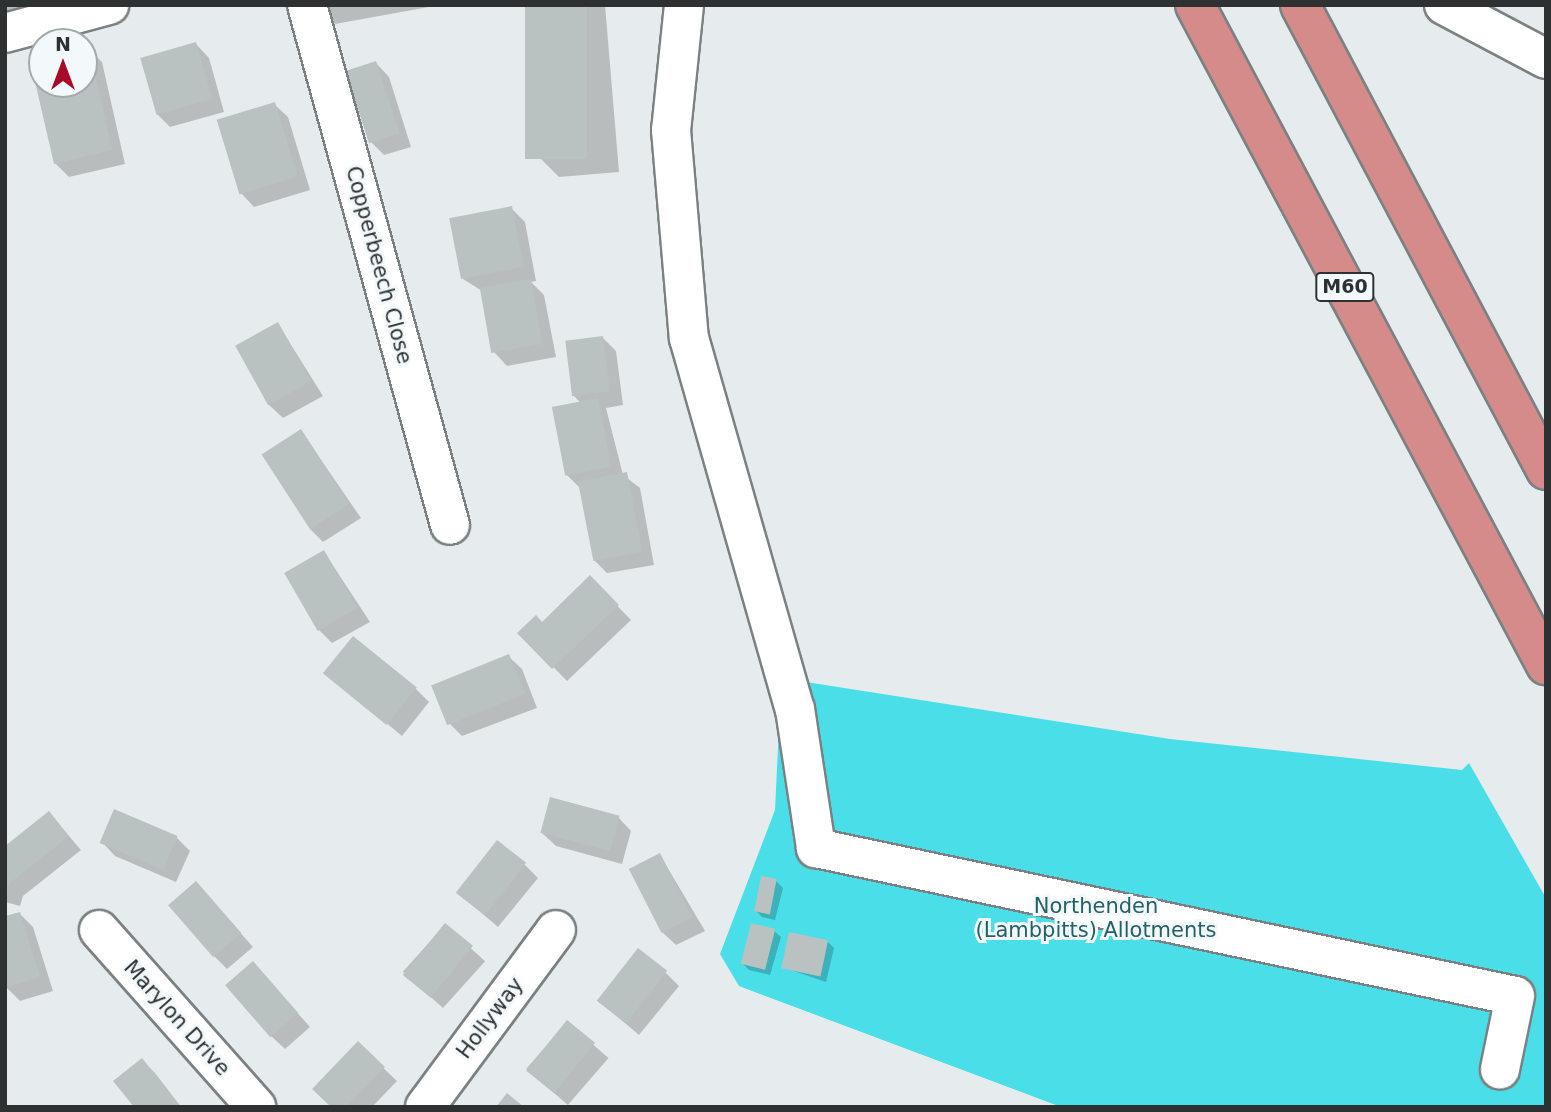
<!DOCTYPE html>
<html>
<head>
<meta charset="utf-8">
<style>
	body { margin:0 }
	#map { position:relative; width:1551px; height:1112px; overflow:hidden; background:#e6eced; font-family:"DejaVu Sans",sans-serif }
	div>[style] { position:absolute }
	.green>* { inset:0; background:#4adee8 }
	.shadow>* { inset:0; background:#0003; transform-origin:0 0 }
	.building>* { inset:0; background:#bac1c1; transform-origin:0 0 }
	.roads { filter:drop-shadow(2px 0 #7b8182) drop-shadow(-2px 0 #7b8182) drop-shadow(0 2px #7b8182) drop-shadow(0 -2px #7b8182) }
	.minor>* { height:38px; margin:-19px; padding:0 19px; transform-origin:19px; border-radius:19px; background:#fff }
	.highway>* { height:38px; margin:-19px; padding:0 19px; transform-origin:19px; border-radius:19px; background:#d58b8a }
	span { translate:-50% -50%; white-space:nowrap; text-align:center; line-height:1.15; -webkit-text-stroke:6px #f3f9fa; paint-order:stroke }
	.shield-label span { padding:2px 5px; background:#f3f9fa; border:2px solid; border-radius:5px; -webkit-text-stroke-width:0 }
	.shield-label { font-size:19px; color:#2e3131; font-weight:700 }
	.street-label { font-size:21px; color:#2e3131 }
	.park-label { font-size:21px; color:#246166 }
	.frame { position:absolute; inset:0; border:7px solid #2e3131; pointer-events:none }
	.north { position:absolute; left:28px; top:28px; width:70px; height:70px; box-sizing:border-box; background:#f3f9fa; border:2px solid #a4a9aa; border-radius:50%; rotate:0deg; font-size:19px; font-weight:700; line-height:28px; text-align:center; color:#2e3131 }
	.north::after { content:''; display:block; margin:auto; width:24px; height:32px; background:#a60b2a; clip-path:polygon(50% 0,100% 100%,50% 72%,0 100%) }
</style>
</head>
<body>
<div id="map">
	<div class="green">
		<i style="clip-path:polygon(806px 682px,1170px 739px,1462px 770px,1469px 763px,1546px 898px,1546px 1107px,1061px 1107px,739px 986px,720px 954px,775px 810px,779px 726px)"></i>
	</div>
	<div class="shadow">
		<i style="clip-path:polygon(5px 5px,63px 5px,5px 20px)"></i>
		<i style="clip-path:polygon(320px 5px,429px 5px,429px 7px,335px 24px)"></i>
		<i style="clip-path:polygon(527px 5px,605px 5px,619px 172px,559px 177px,539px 157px)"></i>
		<i style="clip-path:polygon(196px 44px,209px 58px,224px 112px,170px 127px,157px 114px)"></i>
		<i style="clip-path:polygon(88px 48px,102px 62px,125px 164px,69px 177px,55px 163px,32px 61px,42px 59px,42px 84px,84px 84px)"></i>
		<i style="clip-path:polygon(376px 63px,389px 77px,411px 147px,384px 155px,370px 141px)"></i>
		<i style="clip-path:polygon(274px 104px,288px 117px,310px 190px,254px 207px,241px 193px)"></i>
		<i style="clip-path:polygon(511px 208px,525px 222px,536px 281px,531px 282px,544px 295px,556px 357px,507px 366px,494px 352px,482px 291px,463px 279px)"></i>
		<i style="clip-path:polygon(278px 324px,323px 396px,283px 418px,269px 405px)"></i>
		<i style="clip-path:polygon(602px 337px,616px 351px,623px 405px,606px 408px,623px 475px,640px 488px,654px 565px,607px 573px,594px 560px,581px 489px,567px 475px,581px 403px,574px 396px)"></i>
		<i style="clip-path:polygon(301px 431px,361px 518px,323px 542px,310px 529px)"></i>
		<i style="clip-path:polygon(324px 552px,370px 622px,332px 643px,319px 630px)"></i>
		<i style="clip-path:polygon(590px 578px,631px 620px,567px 681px,520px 633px,542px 624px)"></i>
		<i style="clip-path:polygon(508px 656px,522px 669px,537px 708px,462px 736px,449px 723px)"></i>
		<i style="clip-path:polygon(326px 673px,416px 689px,429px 702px,402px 736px)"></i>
		<i style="clip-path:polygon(49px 813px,81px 850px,23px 896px,20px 906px,5px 902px,5px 848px)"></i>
		<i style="clip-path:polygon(618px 817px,631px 831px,622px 864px,556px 846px,542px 833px)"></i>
		<i style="clip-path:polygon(176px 837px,190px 851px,176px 882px,115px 856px,102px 842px)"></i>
		<i style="clip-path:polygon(660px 855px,705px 931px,676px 945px,662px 932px)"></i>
		<i style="clip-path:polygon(525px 865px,538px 878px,498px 927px,457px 892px)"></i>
		<i style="clip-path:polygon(776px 881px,783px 888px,775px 920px,762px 917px,755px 910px)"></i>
		<i style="clip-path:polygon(196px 883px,253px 947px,227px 969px,214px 956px)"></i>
		<i style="clip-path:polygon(20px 914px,33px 927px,53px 991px,20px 1001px,6px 987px)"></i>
		<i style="left:445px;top:925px;width:54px;height:63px;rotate:42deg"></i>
		<i style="clip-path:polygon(774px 931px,781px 937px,770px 975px,749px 970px,742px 963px)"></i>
		<i style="clip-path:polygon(827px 941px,834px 948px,826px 982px,782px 967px)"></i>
		<i style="clip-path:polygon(253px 963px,310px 1027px,285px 1049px,271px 1036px)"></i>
		<i style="clip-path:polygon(666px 973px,679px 986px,639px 1035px,598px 1000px)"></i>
		<i style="left:567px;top:1022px;width:55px;height:62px;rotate:41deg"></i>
		<i style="clip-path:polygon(358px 1044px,397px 1081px,372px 1107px,333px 1107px)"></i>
		<i style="clip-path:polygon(142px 1060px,155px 1073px,181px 1107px,136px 1107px)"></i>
	</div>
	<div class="building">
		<i style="left:525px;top:5px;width:62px;height:154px"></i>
		<i style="left:196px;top:42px;width:59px;height:58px;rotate:74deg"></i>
		<i style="clip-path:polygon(89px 46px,112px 150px,54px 164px,30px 60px,42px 57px,42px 84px,84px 84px)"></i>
		<i style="left:376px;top:61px;width:76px;height:32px;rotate:72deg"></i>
		<i style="left:275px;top:102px;width:78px;height:61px;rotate:73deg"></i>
		<i style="left:512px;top:206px;width:62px;height:64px;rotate:79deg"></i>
		<i style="left:531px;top:279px;width:66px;height:52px;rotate:80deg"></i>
		<i style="left:278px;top:322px;width:68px;height:49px;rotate:61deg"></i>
		<i style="left:603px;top:336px;width:56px;height:38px;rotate:83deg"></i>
		<i style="left:598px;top:398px;width:70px;height:47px;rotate:79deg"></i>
		<i style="left:301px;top:429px;width:89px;height:47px;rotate:57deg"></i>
		<i style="left:627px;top:472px;width:81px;height:50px;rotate:79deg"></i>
		<i style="left:324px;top:550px;width:67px;height:46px;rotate:60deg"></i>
		<i style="clip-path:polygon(590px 575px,619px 605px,552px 669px,517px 633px,536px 615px,542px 622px)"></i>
		<i style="left:353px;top:636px;width:82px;height:48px;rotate:39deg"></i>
		<i style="left:509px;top:654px;width:43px;height:84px;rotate:68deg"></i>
		<i style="left:550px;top:797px;width:72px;height:37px;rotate:15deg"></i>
		<i style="left:114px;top:809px;width:69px;height:37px;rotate:23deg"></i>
		<i style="clip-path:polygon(49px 811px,69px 836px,10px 883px,5px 897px,5px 846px)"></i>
		<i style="left:497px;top:840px;width:37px;height:67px;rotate:38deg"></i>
		<i style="left:660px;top:853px;width:72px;height:35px;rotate:63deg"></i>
		<i style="left:761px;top:876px;width:16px;height:36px;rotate:11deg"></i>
		<i style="left:196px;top:881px;width:69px;height:37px;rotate:49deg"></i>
		<i style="clip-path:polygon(20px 912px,40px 977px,5px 988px,5px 916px)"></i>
		<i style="left:445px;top:923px;width:36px;height:67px;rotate:39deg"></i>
		<i style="left:751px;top:923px;width:25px;height:42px;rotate:14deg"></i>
		<i style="left:789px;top:932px;width:40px;height:37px;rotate:12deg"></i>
		<i style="left:638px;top:948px;width:37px;height:67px;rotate:38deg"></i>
		<i style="left:253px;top:961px;width:69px;height:37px;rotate:49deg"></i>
		<i style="left:567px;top:1020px;width:36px;height:65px;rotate:39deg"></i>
		<i style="clip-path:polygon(358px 1041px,385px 1067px,346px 1107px,331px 1107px,312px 1089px)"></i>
		<i style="clip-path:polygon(142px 1058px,181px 1107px,134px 1107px,113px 1081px)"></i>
		<i style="clip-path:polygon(507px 1093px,524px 1107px,496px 1107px)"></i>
	</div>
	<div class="roads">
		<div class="minor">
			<i style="left:307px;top:5px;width:539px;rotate:74.62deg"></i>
			<i style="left:684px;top:5px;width:126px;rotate:95.9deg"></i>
			<i style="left:671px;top:130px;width:209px;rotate:85.1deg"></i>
			<i style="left:689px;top:338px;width:386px;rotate:74.1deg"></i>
			<i style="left:795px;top:709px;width:141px;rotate:81.4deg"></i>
			<i style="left:816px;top:848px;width:714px;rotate:11.95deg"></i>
			<i style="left:1515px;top:996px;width:75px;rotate:101.6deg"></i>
			<i style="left:1444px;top:5px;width:115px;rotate:27.9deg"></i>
			<i style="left:5px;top:33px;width:108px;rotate:-15.1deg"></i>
			<i style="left:99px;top:930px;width:237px;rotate:48.4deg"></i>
			<i style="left:425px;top:1107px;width:220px;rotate:-53.5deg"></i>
		</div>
		<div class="highway">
			<i style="left:1195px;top:5px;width:748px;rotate:62deg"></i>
			<i style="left:1300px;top:5px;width:526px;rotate:62.12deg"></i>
		</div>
	</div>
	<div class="shield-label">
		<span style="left:1345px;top:287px">M60</span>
	</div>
	<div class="street-label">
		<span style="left:379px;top:265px;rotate:75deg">Copperbeech Close</span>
		<span style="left:177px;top:1018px;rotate:48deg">Marylon Drive</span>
		<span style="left:490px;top:1018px;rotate:-53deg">Hollyway</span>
	</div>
	<div class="park-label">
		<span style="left:1096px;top:918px">Northenden<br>(Lambpitts) Allotments</span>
	</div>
	<div class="frame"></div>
	<div class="north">N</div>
</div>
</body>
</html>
